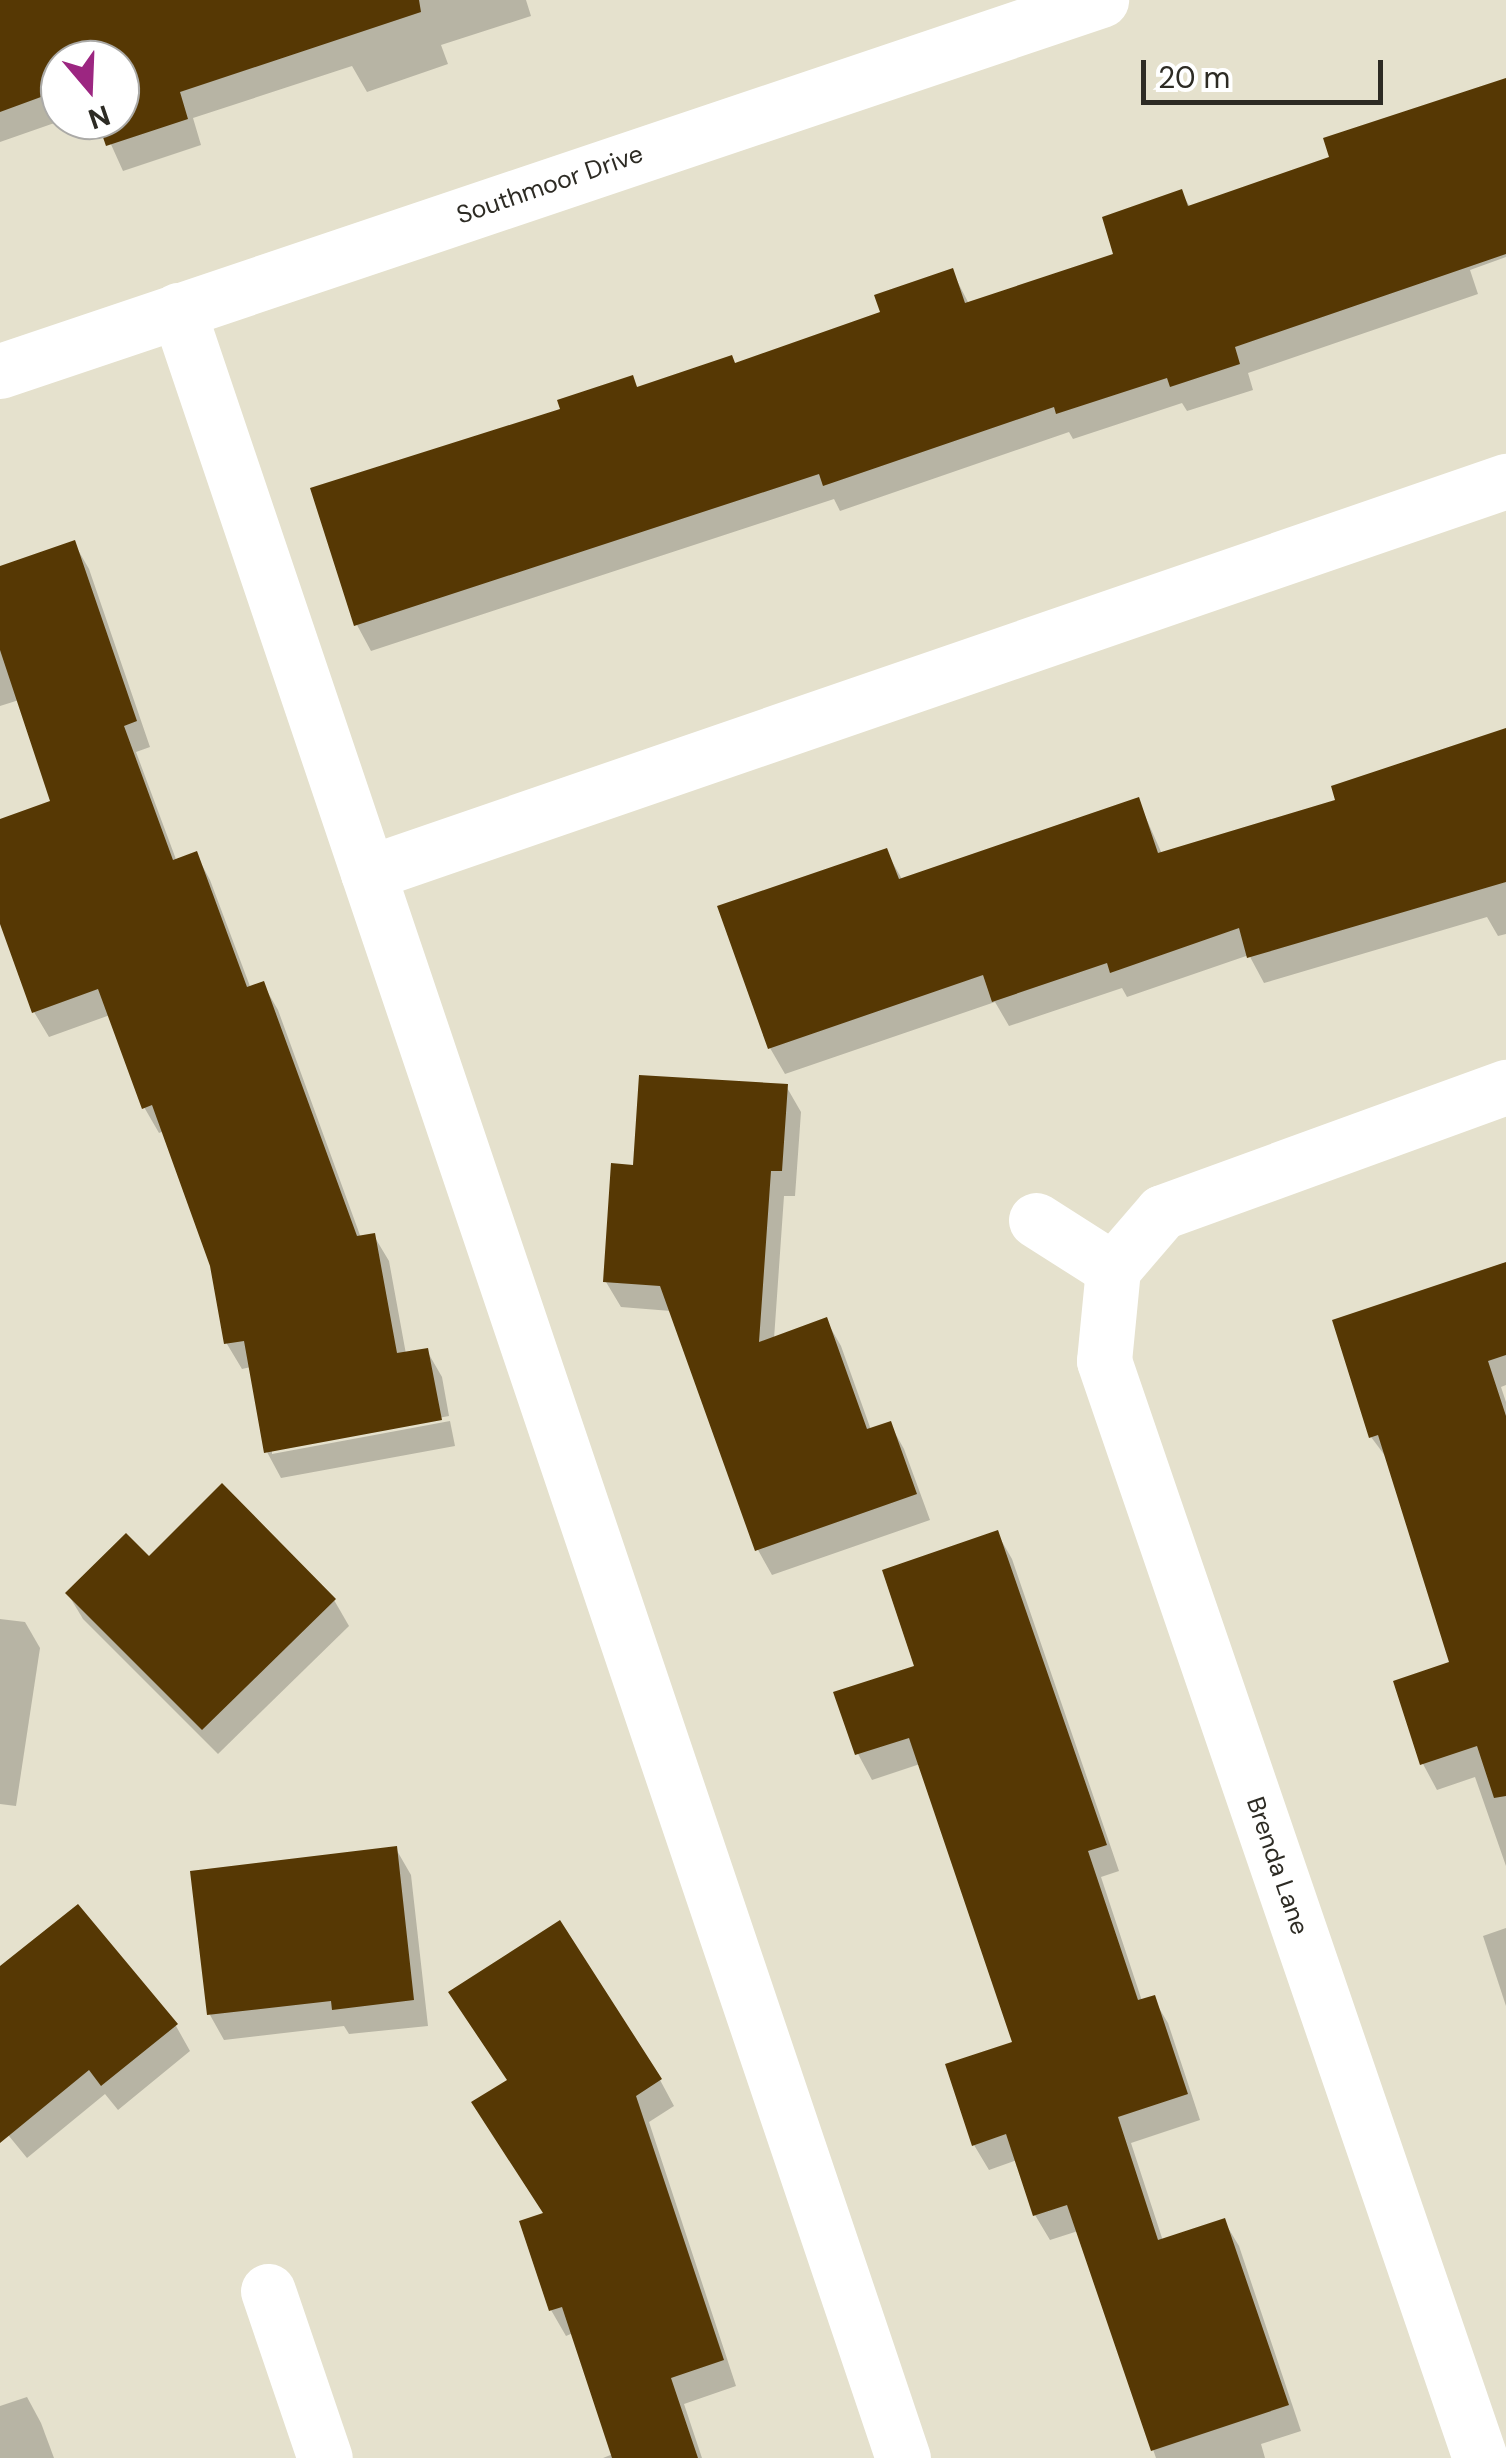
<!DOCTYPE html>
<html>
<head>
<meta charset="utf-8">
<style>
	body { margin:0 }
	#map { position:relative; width:1506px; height:2458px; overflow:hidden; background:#e5e1cd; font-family:"DM Sans",sans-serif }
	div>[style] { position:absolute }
	.shadow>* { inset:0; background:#0003 }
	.building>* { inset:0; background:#563804 }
	.minor>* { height:55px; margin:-27.5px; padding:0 27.5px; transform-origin:27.5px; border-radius:27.5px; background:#fff }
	span { translate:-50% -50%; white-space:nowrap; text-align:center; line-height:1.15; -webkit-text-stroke:10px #fff; paint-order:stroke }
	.street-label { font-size:25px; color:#2d2b24 }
	.north { position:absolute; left:40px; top:40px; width:100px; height:100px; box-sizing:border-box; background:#fff; border:2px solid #abaaa7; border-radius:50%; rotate:161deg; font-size:28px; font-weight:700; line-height:40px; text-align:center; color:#2d2b24 }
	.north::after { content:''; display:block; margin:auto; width:35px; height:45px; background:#9c2681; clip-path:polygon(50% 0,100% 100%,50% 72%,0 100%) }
	.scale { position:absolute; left:1141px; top:60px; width:242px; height:45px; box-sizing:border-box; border:5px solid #2d2b24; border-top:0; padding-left:12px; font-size:30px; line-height:35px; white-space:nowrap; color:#2d2b24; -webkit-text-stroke:8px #fff; paint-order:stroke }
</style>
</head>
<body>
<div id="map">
	<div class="shadow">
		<i style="clip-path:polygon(64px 0,526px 0,531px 16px,441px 45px,448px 64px,367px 92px,352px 66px,193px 118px,201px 145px,123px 171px,100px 120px,120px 120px,120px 60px,60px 60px,63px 120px,0 142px,0 21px)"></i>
		<i style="clip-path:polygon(1506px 79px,1506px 257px,1470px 270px,1478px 294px,1248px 373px,1253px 390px,1187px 411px,1182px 403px,1073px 439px,1069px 432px,840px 511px,834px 499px,371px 651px,357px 625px,564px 411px,632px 378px,638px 389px,736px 366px,883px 313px,952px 271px,969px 304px,1116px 256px,1181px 192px,1190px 207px,1333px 158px)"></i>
		<i style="clip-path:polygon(74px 543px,89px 569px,150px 747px,136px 752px,177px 862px,196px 854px,210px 880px,251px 989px,263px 984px,278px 1010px,361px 1238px,374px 1236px,389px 1261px,406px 1354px,427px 1351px,442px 1377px,449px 1416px,272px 1449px,272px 1454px,450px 1421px,455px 1446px,281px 1478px,267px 1452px,251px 1367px,242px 1369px,227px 1344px,213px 1265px,164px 1131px,159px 1133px,144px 1107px,110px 1015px,49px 1037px,34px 1012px,0 872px,0 822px,53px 802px,19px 700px,0 706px,0 568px)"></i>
		<i style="clip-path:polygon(1506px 731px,1506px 934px,1498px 936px,1487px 917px,1264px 983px,1249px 955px,1127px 997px,1122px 988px,1009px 1026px,995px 1002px,785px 1074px,770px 1048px,720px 908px,886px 851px,903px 881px,1138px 800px,1162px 854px,1338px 802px)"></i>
		<i style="clip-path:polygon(786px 1086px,801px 1112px,795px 1196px,784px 1196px,774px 1339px,826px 1320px,841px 1346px,871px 1430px,890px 1424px,904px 1449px,930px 1520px,772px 1575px,758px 1550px,671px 1311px,621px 1307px,606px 1282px,635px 1168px)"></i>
		<i style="clip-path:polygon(1506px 1265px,1506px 1385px,1501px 1387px,1506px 1402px,1506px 1866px,1475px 1777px,1437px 1790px,1423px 1764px,1396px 1683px,1452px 1663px,1389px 1461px,1371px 1437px)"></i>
		<i style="clip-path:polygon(997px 1533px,1012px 1559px,1119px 1871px,1101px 1877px,1142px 2001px,1153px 1998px,1168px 2023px,1200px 2120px,1131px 2143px,1163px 2241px,1224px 2221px,1239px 2246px,1301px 2431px,1261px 2444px,1265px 2458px,1156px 2458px,1078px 2231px,1050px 2240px,1035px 2215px,1017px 2160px,989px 2170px,974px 2145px,1015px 2044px,920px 1764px,872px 1780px,858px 1754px,837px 1693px,917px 1667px)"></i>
		<i style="clip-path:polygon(149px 1560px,334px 1600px,349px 1626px,218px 1754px,83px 1619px,68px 1594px)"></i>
		<i style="clip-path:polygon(0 1619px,25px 1622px,40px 1648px,16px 1806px,0 1804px)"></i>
		<i style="clip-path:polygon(396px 1849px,411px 1875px,428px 2026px,349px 2034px,344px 2026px,224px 2040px,210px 2015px)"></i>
		<i style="clip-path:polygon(1506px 1928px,1506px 2006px,1483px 1936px)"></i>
		<i style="clip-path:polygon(0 1970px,176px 2026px,190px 2051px,118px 2110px,105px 2094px,27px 2158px,0 2125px)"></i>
		<i style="clip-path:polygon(660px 2080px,674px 2106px,649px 2122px,736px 2386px,684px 2404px,702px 2458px,603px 2458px,613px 2454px,573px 2333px,566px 2336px,551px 2310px,545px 2215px,489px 2128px)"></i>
		<i style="clip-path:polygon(27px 2397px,41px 2423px,54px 2458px,0 2458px,0 2406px)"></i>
	</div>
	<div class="building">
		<i style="clip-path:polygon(0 0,419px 0,421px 12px,180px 92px,188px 119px,106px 146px,97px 120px,120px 120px,120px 60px,60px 60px,60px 90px,0 112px)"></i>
		<i style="clip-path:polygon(1506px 78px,1506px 254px,1235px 347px,1240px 364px,1170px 387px,1167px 378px,1056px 414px,1054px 407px,823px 486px,819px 474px,354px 626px,310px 488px,560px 409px,557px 400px,633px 375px,637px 387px,732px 355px,735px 363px,880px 312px,874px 295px,953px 268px,965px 303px,1113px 254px,1102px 217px,1182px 189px,1188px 206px,1329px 157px,1323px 138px)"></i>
		<i style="clip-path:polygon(75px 540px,137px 721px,124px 726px,173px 860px,197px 851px,247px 987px,264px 981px,357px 1236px,375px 1233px,397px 1353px,428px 1348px,442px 1420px,264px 1453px,244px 1341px,224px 1344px,210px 1266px,152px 1105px,142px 1109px,98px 989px,32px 1013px,0 924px,0 819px,50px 801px,0 650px,0 566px)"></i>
		<i style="clip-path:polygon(1506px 728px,1506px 882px,1247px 958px,1239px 928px,1110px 973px,1107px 963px,992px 1002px,983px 975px,768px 1049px,717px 906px,887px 848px,899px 879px,1139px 797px,1158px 853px,1335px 800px,1331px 786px)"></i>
		<i style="clip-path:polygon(639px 1075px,788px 1084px,782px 1171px,771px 1171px,759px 1342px,827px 1317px,867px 1429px,891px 1421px,917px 1494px,755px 1551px,660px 1286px,603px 1282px,611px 1163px,633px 1165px)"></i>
		<i style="clip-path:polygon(1506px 1262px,1506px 1355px,1488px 1361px,1506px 1416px,1506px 1796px,1494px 1798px,1477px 1746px,1420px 1765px,1393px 1681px,1449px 1662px,1378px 1435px,1369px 1438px,1332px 1320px)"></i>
		<i style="clip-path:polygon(222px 1483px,336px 1599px,202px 1730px,65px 1593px,126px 1533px,149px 1556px)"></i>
		<i style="clip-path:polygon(998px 1530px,1107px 1845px,1088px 1851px,1138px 2000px,1155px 1995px,1188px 2094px,1118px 2117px,1158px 2240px,1225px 2218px,1289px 2405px,1151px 2451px,1067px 2205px,1033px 2216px,1006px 2134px,972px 2146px,945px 2064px,1012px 2042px,909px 1738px,855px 1755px,833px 1692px,914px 1666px,882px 1570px)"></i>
		<i style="clip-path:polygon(397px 1846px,414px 2000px,332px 2010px,331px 2001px,207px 2015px,190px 1871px)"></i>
		<i style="clip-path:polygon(78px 1904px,178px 2024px,101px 2086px,89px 2070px,0 2143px,0 1966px)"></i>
		<i style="clip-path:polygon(560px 1920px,662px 2079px,636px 2096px,724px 2360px,671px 2378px,698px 2458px,612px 2458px,562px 2307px,549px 2311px,519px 2221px,543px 2213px,471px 2102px,507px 2080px,448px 1992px)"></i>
	</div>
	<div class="minor">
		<i style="left:178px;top:310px;width:2267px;rotate:71.35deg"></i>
		<i style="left:0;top:371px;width:1162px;rotate:-18.62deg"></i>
		<i style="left:368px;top:873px;width:1204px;rotate:-19.01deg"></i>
		<i style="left:1036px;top:1220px;width:91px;rotate:32.5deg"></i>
		<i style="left:1113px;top:1269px;width:75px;rotate:-49.3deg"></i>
		<i style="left:1162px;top:1212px;width:366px;rotate:-20deg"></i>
		<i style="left:1113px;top:1269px;width:92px;rotate:95.6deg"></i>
		<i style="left:1104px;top:1361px;width:1160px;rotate:71.08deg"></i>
		<i style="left:268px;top:2291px;width:176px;rotate:71.2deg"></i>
	</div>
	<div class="street-label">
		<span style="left:550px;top:185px;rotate:-19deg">Southmoor Drive</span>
		<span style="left:1277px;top:1866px;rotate:71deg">Brenda Lane</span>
	</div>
	<div class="north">N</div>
	<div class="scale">20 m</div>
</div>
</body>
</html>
